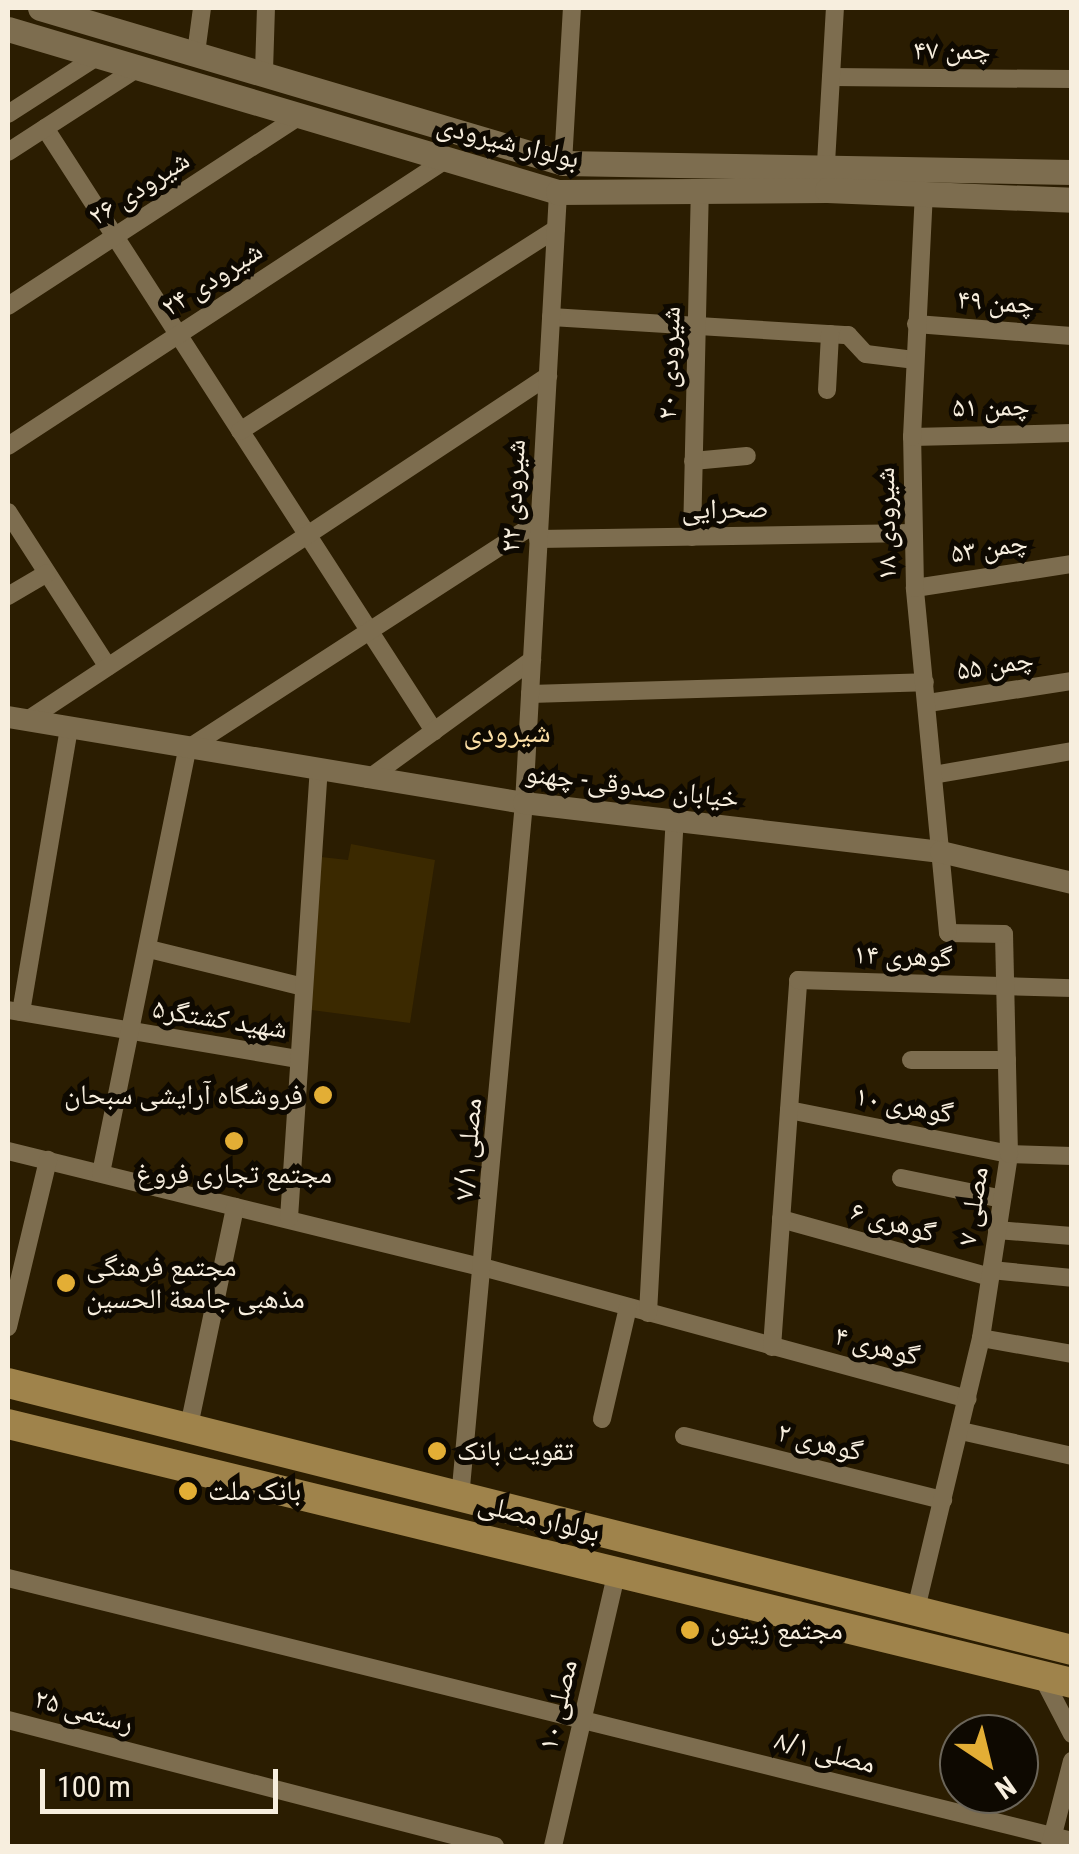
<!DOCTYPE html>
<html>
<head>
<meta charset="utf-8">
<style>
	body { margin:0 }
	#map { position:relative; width:1079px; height:1854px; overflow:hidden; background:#2b1d01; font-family:"Roboto Condensed","Noto Naskh Arabic",sans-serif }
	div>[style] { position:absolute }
	.green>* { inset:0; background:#3b2900 }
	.minor>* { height:18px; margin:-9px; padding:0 9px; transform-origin:9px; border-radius:9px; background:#7d6d4f }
	.tertiary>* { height:22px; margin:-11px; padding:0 11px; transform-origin:11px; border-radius:11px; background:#7d6d4f }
	.secondary>* { height:25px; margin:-12.5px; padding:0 12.5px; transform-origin:12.5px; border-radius:12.5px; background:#7d6d4f }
	.primary>* { height:30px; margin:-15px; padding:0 15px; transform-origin:15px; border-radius:15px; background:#9f834b }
	.dots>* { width:28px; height:28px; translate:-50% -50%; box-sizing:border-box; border:5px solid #0e0901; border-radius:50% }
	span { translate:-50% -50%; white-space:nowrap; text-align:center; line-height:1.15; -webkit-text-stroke:10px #0e0901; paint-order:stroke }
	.street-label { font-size:28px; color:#f7eede }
	.poi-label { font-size:28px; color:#f7eede }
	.right { translate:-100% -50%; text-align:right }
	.left { translate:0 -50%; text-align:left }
	.neighbourhood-label { font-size:30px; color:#fcdfa6 }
	.frame { position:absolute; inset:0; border:10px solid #f7eede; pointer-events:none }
	.north { position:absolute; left:939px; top:1714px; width:100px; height:100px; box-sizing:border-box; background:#0e0901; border:2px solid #6b6559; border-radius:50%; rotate:145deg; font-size:28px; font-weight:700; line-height:40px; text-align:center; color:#f7eede }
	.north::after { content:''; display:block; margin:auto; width:35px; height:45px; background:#e3ae35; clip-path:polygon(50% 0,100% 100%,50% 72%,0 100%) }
	.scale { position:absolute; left:40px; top:1769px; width:238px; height:45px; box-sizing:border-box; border:5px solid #f7eede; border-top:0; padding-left:12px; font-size:30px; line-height:35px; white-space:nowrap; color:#f7eede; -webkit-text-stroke:8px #0e0901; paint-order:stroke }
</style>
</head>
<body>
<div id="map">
	<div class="green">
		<i style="clip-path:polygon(351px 844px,435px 860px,410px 1023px,304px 1009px,321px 857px,348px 860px)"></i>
	</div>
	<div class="minor">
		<i style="left:196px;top:53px;width:45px;rotate:-82.4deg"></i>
		<i style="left:264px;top:71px;width:63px;rotate:-88.2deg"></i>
		<i style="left:831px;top:77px;width:241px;rotate:0.5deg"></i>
		<i style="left:8px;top:114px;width:111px;rotate:-32.8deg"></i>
		<i style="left:45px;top:128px;width:718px;rotate:57.17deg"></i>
		<i style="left:8px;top:152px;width:158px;rotate:-32.9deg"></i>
		<i style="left:563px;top:163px;width:155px;rotate:-86.7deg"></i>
		<i style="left:826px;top:163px;width:155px;rotate:-86.7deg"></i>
		<i style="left:8px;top:306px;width:350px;rotate:-33.1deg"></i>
		<i style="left:551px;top:317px;width:298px;rotate:3.5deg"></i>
		<i style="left:848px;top:335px;width:26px;rotate:47deg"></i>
		<i style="left:866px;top:354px;width:48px;rotate:7.1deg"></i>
		<i style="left:916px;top:324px;width:156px;rotate:4.4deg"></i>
		<i style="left:827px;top:390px;width:56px;rotate:-86.9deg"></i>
		<i style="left:240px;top:431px;width:375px;rotate:-32.6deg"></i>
		<i style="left:912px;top:437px;width:160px;rotate:-1.4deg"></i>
		<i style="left:8px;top:446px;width:524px;rotate:-33.17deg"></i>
		<i style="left:693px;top:461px;width:54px;rotate:-5.3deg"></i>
		<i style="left:8px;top:512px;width:184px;rotate:57.2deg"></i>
		<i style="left:692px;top:537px;width:346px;rotate:-88.7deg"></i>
		<i style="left:538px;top:539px;width:375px;rotate:-0.9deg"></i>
		<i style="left:915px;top:588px;width:159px;rotate:-8.7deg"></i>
		<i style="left:8px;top:596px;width:45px;rotate:-30.5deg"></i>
		<i style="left:530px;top:694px;width:395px;rotate:-1.7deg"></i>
		<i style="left:928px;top:703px;width:146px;rotate:-8.7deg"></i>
		<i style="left:26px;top:721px;width:626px;rotate:-33.46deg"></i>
		<i style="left:933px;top:775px;width:141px;rotate:-9.8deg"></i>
		<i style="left:368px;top:779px;width:203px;rotate:-36deg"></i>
		<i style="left:149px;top:949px;width:155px;rotate:13.8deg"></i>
		<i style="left:8px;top:1010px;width:293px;rotate:9.6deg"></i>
		<i style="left:21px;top:1012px;width:287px;rotate:-80.4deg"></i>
		<i style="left:911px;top:1060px;width:96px"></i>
		<i style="left:789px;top:1110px;width:224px;rotate:11.3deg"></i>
		<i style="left:1009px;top:1154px;width:63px;rotate:1.8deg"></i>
		<i style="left:8px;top:1151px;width:492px;rotate:13.8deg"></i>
		<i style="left:486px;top:1268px;width:499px;rotate:15.2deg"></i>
		<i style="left:101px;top:1173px;width:433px;rotate:-78.5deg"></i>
		<i style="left:187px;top:749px;width:419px;rotate:-32.9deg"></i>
		<i style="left:901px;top:1178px;width:103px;rotate:11.7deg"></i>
		<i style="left:289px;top:1218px;width:448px;rotate:-86.2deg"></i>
		<i style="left:781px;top:1219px;width:217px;rotate:15.5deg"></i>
		<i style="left:997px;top:1230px;width:75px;rotate:4.6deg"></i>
		<i style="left:991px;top:1270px;width:81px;rotate:5.6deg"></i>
		<i style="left:648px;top:1313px;width:492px;rotate:-86.9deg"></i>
		<i style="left:8px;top:1327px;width:172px;rotate:-76.5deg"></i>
		<i style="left:981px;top:1338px;width:92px;rotate:10deg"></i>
		<i style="left:772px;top:1347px;width:368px;rotate:-85.9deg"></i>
		<i style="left:798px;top:980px;width:274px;rotate:1.7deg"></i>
		<i style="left:602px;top:1419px;width:115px;rotate:-76.9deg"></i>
		<i style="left:189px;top:1426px;width:224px;rotate:-78.1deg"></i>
		<i style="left:961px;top:1431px;width:114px;rotate:12.7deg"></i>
		<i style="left:684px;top:1436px;width:267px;rotate:13.9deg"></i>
		<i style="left:460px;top:1498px;width:698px;rotate:-84.74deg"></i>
		<i style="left:524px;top:803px;width:612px;rotate:-86.81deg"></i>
		<i style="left:8px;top:1578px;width:1096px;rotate:13.88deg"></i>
		<i style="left:915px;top:1613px;width:283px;rotate:-76.5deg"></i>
		<i style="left:981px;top:1338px;width:186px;rotate:-81.3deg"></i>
		<i style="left:1009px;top:1154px;width:220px;rotate:-91.3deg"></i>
		<i style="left:1004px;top:934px;width:56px;rotate:-179deg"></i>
		<i style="left:948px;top:933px;width:347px;rotate:-95.5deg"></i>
		<i style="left:915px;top:588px;width:151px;rotate:-91.1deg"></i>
		<i style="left:912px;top:437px;width:243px;rotate:-87.2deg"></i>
		<i style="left:1044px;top:1680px;width:61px;rotate:62.6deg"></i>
		<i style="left:8px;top:1720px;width:503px;rotate:14.51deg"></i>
		<i style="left:553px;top:1846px;width:277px;rotate:-76.9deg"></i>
		<i style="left:1050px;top:1846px;width:88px;rotate:-75.5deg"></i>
	</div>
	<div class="tertiary">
		<i style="left:8px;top:717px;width:523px;rotate:9.46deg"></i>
		<i style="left:524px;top:803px;width:420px;rotate:6.7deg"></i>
		<i style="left:941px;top:852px;width:135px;rotate:13.3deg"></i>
	</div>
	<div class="secondary">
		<i style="left:40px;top:8px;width:545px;rotate:16.51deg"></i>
		<i style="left:563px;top:163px;width:509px;rotate:1.01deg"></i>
		<i style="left:8px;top:29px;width:574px;rotate:16.51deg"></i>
		<i style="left:558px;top:192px;width:269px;rotate:-0.4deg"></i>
		<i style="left:827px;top:190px;width:245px;rotate:2.3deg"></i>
	</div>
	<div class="primary">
		<i style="left:8px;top:1383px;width:1097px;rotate:14.09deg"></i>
		<i style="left:8px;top:1424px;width:1095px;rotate:13.68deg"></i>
	</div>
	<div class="dots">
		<i style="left:323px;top:1095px;background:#e3ae35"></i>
		<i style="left:234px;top:1141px;background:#e3ae35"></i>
		<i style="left:66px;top:1283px;background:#e3ae35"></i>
		<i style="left:437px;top:1451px;background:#e3ae35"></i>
		<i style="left:188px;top:1491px;background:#e3ae35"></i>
		<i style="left:690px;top:1630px;background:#e3ae35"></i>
	</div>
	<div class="street-label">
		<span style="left:952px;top:50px">چمن ۴۷</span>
		<span style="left:508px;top:142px;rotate:14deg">بولوار شیرودی</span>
		<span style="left:139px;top:188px;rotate:-33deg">شیرودی ۲۶</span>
		<span style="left:212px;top:279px;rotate:-33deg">شیرودی ۲۴</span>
		<span style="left:996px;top:302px;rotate:4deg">چمن ۴۹</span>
		<span style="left:669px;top:363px;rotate:-88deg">شیرودی ۲۰</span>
		<span style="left:991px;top:407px;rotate:-1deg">چمن ۵۱</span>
		<span style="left:513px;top:496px;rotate:-87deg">شیرودی ۲۲</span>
		<span style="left:725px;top:509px;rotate:-1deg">صحرایی</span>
		<span style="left:886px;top:524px;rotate:-91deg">شیرودی ۱۸</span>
		<span style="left:989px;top:548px;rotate:-9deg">چمن ۵۳</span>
		<span style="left:995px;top:665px;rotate:-9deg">چمن ۵۵</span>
		<span style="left:632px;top:786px;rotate:7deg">خیابان صدوقی- چهنو</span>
		<span style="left:903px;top:956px;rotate:2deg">گوهری ۱۴</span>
		<span style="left:220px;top:1019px;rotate:9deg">شهید کشتگر۵</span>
		<span style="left:904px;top:1105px;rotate:11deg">گوهری ۱۰</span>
		<span style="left:468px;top:1149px;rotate:-85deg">مصلی ۷/۱</span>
		<span style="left:973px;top:1206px;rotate:-81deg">مصلی ۷</span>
		<span style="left:893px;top:1222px;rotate:16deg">گوهری ۶</span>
		<span style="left:877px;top:1346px;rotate:15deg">گوهری ۴</span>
		<span style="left:820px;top:1442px;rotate:14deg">گوهری ۲</span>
		<span style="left:539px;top:1518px;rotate:14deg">بولوار مصلی</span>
		<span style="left:558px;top:1705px;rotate:-77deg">مصلی ۱۰</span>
		<span style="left:84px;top:1711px;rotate:15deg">رستمی ۲۵</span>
		<span style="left:825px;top:1752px;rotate:14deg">مصلی ۸/۱</span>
	</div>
	<div class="poi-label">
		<span class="right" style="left:303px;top:1095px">فروشگاه آرایشی سبحان</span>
		<span style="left:234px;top:1174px">مجتمع تجاری فروغ</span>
		<span class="left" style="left:86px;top:1283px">مجتمع فرهنگی<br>مذهبی جامعة الحسین</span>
		<span class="left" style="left:457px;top:1451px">تقویت بانک</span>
		<span class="left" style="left:208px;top:1491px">بانک ملت</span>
		<span class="left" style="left:710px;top:1630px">مجتمع زیتون</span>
	</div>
	<div class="neighbourhood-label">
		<span style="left:507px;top:732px">شیرودی</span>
	</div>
	<div class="frame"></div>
	<div class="north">N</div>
	<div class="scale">100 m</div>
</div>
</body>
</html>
